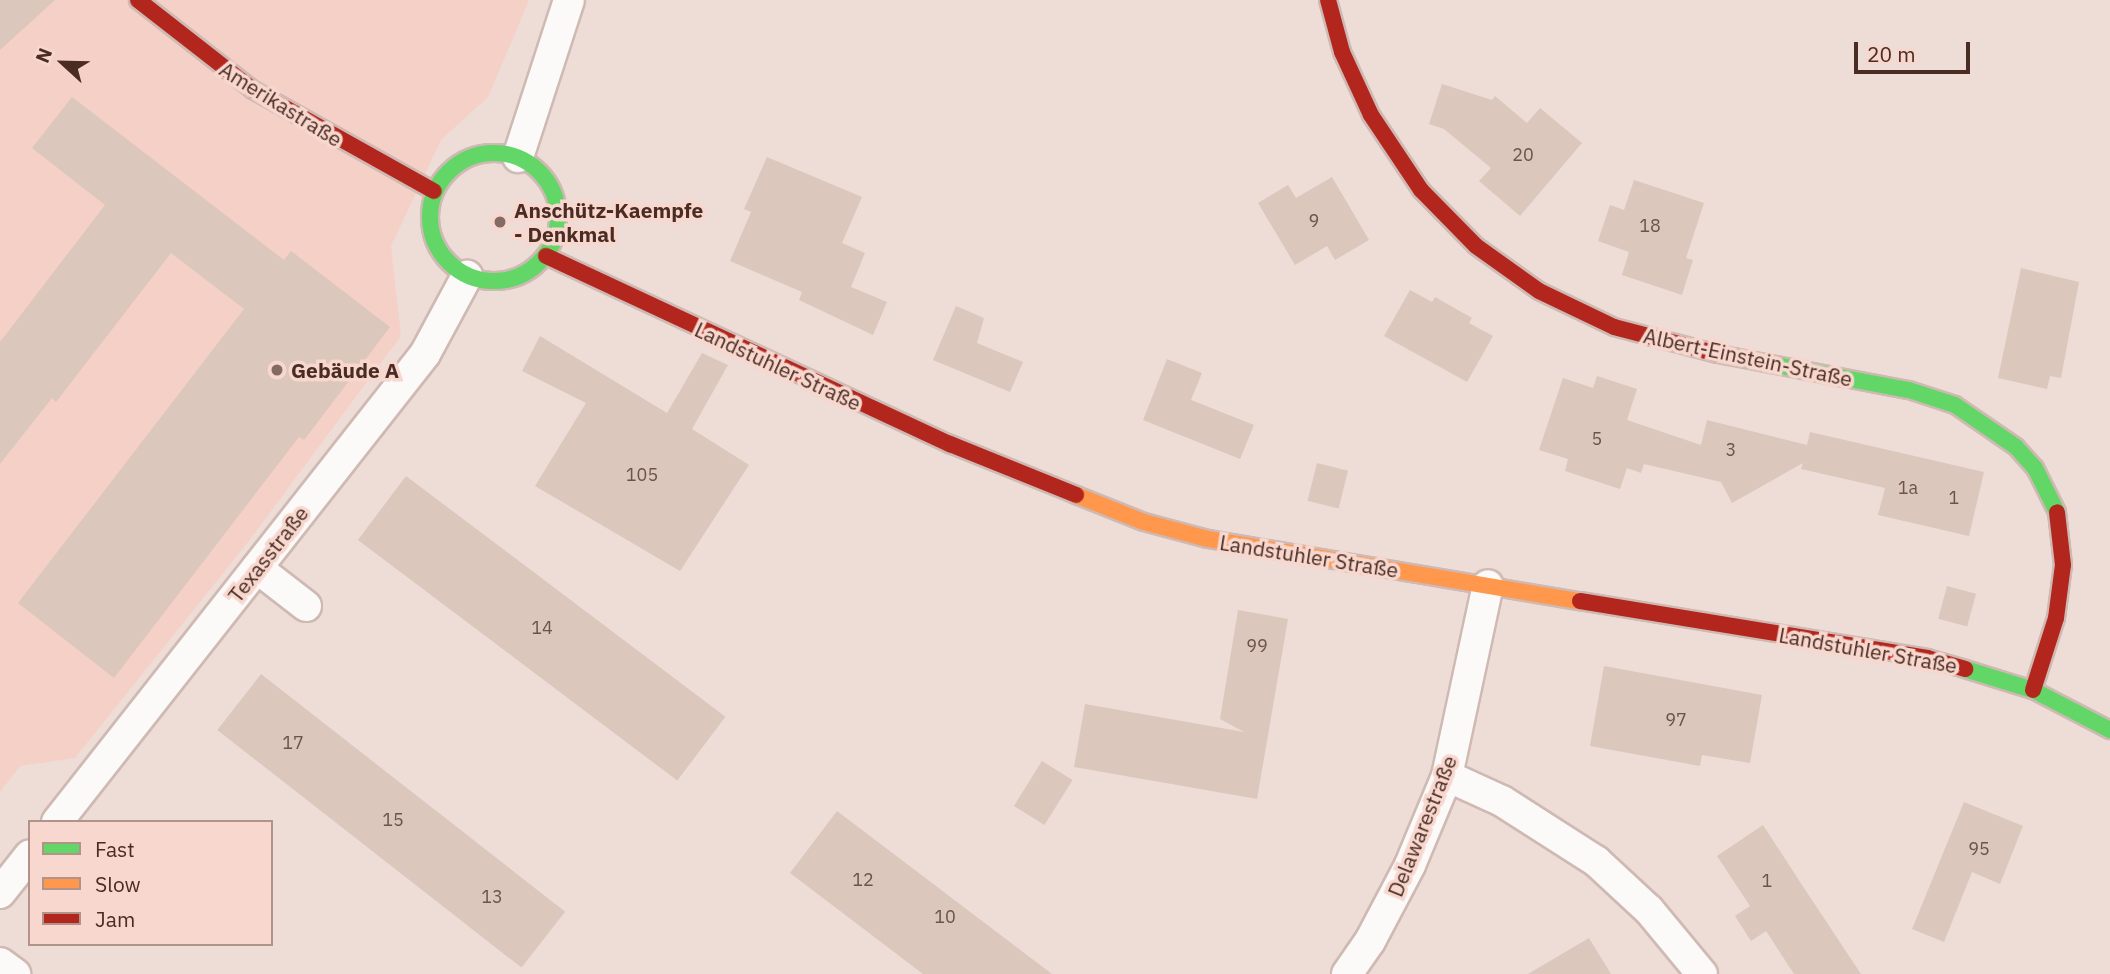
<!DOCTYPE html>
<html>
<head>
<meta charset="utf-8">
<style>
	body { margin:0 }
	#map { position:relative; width:2110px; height:974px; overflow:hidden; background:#eedcd7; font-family:"IBM Plex Sans",sans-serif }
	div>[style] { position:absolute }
	.built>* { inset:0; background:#f5d0c6 }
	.building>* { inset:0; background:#dbc7bc; transform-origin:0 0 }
	.roads { filter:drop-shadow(2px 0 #cfb9b3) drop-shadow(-2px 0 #cfb9b3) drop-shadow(0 2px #cfb9b3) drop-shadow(0 -2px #cfb9b3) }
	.street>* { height:30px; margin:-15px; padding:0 15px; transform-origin:15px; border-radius:15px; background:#fcfaf9 }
	.fast>* { height:16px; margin:-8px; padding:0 8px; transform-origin:8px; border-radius:8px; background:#63d668 }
	.fast>.ring { margin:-8px; padding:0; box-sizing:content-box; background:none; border:16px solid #63d668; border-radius:50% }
	.slow>* { height:16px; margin:-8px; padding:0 8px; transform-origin:8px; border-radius:8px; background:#ff974d }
	.jam>* { height:16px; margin:-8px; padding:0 8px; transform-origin:8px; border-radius:8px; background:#b3261e }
	.dots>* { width:19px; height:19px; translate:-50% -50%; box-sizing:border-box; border:4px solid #f7d7ce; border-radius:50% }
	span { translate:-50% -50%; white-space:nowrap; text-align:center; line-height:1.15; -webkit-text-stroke:7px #f7d7ce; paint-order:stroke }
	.number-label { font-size:18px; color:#6e5349 }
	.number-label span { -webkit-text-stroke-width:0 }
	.street-label { font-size:21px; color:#4a2c23 }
	.poi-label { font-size:21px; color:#4a2c23; font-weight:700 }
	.left { translate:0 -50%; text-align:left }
	.legend { position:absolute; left:28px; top:820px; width:245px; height:126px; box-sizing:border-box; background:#f7d7ce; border:2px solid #b2938a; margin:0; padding:9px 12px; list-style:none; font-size:21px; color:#4a2c23 }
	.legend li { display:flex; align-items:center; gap:14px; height:35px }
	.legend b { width:35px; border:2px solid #b2938a }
	.north { position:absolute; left:28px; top:28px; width:70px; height:70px; -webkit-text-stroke:5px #f7d7ce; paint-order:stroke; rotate:292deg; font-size:19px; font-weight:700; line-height:28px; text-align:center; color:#4a2c23 }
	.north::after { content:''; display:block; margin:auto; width:24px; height:32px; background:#4a2c23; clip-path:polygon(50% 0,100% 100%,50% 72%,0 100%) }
	.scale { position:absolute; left:1854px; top:42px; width:116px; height:32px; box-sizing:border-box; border:4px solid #4a2c23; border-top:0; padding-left:9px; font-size:21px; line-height:24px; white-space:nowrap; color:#4a2c23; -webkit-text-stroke:5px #f7d7ce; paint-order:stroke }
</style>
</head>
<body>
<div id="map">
	<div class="built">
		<i style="clip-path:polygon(0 0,529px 0,488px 97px,441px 140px,391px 246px,401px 336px,248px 542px,75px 758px,20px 766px,0 792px)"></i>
	</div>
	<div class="building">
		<i style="clip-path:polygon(0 0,55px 0,0 50px)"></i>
		<i style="clip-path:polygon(1442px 84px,1492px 100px,1495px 96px,1527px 123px,1540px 108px,1582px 143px,1520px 216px,1479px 181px,1491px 168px,1444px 129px,1429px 124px)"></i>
		<i style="clip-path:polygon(72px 97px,284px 260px,291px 251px,390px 327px,304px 440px,299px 437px,114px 678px,18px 603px,244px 309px,171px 253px,56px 402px,52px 398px,0 464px,0 342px,105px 205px,32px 148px)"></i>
		<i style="clip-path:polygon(767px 157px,862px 197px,842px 243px,865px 253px,851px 287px,887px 302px,873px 335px,799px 300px,802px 292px,730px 261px,751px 212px,744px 209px)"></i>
		<i style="clip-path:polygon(1332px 177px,1369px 240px,1335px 260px,1327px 246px,1295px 265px,1258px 203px,1288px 185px,1296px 198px)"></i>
		<i style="clip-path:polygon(1634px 180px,1704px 203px,1686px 258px,1693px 260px,1682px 295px,1622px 275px,1629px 252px,1598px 241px,1610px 205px,1624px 210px)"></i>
		<i style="clip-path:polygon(2021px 268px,2079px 282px,2061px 378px,2050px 376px,2047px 389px,1998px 378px)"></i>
		<i style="clip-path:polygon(1410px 290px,1432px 302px,1435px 297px,1472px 318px,1469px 323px,1493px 336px,1467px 382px,1384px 336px)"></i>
		<i style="clip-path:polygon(956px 306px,984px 318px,977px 343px,1023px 362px,1010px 392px,933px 360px)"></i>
		<i style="clip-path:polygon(540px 336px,667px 413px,702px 353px,728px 365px,692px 429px,749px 465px,680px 571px,535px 486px,586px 403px,522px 371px)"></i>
		<i style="clip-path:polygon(1167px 359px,1202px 373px,1191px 400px,1254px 425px,1240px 459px,1143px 420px)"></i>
		<i style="clip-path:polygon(1597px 376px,1637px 389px,1627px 420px,1701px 445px,1707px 420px,1807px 445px,1810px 432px,1984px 472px,1969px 536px,1878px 515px,1885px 488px,1801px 469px,1803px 463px,1732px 503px,1721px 482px,1644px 464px,1641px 473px,1627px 468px,1620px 489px,1565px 471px,1568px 459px,1539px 450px,1563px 378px,1593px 388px)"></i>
		<i style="left:1317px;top:463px;width:32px;height:39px;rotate:14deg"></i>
		<i style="left:406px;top:476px;width:400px;height:80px;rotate:37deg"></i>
		<i style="left:1947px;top:586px;width:30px;height:34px;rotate:15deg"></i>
		<i style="clip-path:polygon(1238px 610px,1288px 619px,1257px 799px,1074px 767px,1085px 704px,1244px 732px,1220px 719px)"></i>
		<i style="clip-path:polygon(1604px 666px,1762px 695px,1750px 763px,1702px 755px,1700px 766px,1590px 746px)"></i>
		<i style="left:261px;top:674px;width:386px;height:71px;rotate:38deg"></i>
		<i style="left:1042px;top:761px;width:36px;height:53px;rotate:32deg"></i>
		<i style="clip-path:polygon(1964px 802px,2023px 826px,2000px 884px,1972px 872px,1944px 942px,1912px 929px)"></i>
		<i style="clip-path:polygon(837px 811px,936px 886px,1052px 974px,923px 974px,790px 873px)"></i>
		<i style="clip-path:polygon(1763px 825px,1802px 885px,1861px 974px,1794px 974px,1766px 931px,1751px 941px,1735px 916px,1750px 906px,1717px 856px)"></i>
		<i style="clip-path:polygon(1589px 938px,1611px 974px,1528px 974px)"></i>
	</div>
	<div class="roads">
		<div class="street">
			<i style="left:518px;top:157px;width:165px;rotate:-72deg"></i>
			<i style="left:257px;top:568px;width:62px;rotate:37.8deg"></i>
			<i style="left:1447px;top:776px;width:60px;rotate:24.4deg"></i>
			<i style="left:1502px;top:801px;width:112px;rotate:32.6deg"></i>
			<i style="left:1596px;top:861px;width:72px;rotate:42.8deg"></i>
			<i style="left:1649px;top:910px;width:83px;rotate:50.4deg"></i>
			<i style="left:57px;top:822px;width:595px;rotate:-51.82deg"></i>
			<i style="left:425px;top:354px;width:89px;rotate:-61.7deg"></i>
			<i style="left:0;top:893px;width:48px;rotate:-51.7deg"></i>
			<i style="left:0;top:963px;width:19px;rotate:36deg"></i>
			<i style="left:1347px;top:974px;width:40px;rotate:-55.1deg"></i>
			<i style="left:1370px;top:941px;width:86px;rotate:-62.2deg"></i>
			<i style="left:1410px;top:865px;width:96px;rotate:-67.4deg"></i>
			<i style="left:1447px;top:776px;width:195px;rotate:-77.9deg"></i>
		</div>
		<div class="fast">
			<i class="ring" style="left:430px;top:153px;width:112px;height:112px"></i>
			<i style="left:1718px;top:354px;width:194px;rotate:10.7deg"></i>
			<i style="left:1909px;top:390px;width:48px;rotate:18.1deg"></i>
			<i style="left:1955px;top:405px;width:74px;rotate:34.5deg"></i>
			<i style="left:2016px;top:447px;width:28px;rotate:48deg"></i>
			<i style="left:2035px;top:468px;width:49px;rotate:63.4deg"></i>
			<i style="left:1965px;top:669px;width:71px;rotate:17.2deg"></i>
			<i style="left:2033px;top:690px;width:87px;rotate:27.5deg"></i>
		</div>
		<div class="slow">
			<i style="left:1076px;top:495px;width:73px;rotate:21.7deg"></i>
			<i style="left:1144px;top:522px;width:66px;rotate:14.9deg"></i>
			<i style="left:1208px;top:539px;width:377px;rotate:9.5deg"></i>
		</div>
		<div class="jam">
			<i style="left:138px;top:0;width:146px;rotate:38deg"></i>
			<i style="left:253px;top:90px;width:207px;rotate:29.2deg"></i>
			<i style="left:1328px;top:0;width:54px;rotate:74.9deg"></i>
			<i style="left:1342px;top:52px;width:69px;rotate:65.3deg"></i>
			<i style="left:1371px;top:115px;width:90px;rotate:56.3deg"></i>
			<i style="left:1421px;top:190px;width:78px;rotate:45.5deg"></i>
			<i style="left:1476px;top:246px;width:77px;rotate:35.5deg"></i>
			<i style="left:1539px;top:291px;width:83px;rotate:25.6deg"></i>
			<i style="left:1614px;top:327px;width:107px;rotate:14.6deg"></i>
			<i style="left:546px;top:256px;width:446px;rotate:25deg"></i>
			<i style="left:950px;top:444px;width:136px;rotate:22deg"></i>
			<i style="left:1580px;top:601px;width:352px;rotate:9.3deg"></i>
			<i style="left:1927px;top:658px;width:40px;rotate:16deg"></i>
			<i style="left:2033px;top:690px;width:76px;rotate:-72.3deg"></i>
			<i style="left:2056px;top:618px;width:53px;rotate:-82.5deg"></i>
			<i style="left:2063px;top:565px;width:53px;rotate:-96.5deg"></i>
		</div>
	</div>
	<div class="dots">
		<i style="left:500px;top:222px;background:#836a62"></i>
		<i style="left:277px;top:370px;background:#836a62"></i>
	</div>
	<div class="number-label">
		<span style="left:1523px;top:155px">20</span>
		<span style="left:1314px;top:221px">9</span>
		<span style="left:1650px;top:226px">18</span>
		<span style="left:1597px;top:439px">5</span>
		<span style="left:1731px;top:450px">3</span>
		<span style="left:642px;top:475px">105</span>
		<span style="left:1908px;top:488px">1a</span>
		<span style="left:1954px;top:498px">1</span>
		<span style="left:542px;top:628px">14</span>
		<span style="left:1257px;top:646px">99</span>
		<span style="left:1676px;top:720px">97</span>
		<span style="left:293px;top:743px">17</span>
		<span style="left:393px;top:820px">15</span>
		<span style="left:1979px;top:849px">95</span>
		<span style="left:863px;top:880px">12</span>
		<span style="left:1767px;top:881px">1</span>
		<span style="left:492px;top:897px">13</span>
		<span style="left:945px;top:917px">10</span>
	</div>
	<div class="street-label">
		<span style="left:281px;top:104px;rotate:32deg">Amerikastraße</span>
		<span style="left:1748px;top:357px;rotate:12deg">Albert-Einstein-Straße</span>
		<span style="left:778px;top:366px;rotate:25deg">Landstuhler Straße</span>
		<span style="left:268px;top:554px;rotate:-52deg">Texasstraße</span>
		<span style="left:1309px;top:556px;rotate:9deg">Landstuhler Straße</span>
		<span style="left:1868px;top:650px;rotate:10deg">Landstuhler Straße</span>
		<span style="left:1422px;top:826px;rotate:-68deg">Delawarestraße</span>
	</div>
	<div class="poi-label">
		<span class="left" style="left:514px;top:222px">Anschütz-Kaempfe<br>- Denkmal</span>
		<span class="left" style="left:291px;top:370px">Gebäude A</span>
	</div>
	<ul class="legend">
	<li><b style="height:9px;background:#63d668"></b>Fast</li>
	<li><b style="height:9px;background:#ff974d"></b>Slow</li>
	<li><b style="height:9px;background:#b3261e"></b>Jam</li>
	</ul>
	<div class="north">N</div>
	<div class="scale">20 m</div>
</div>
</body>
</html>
